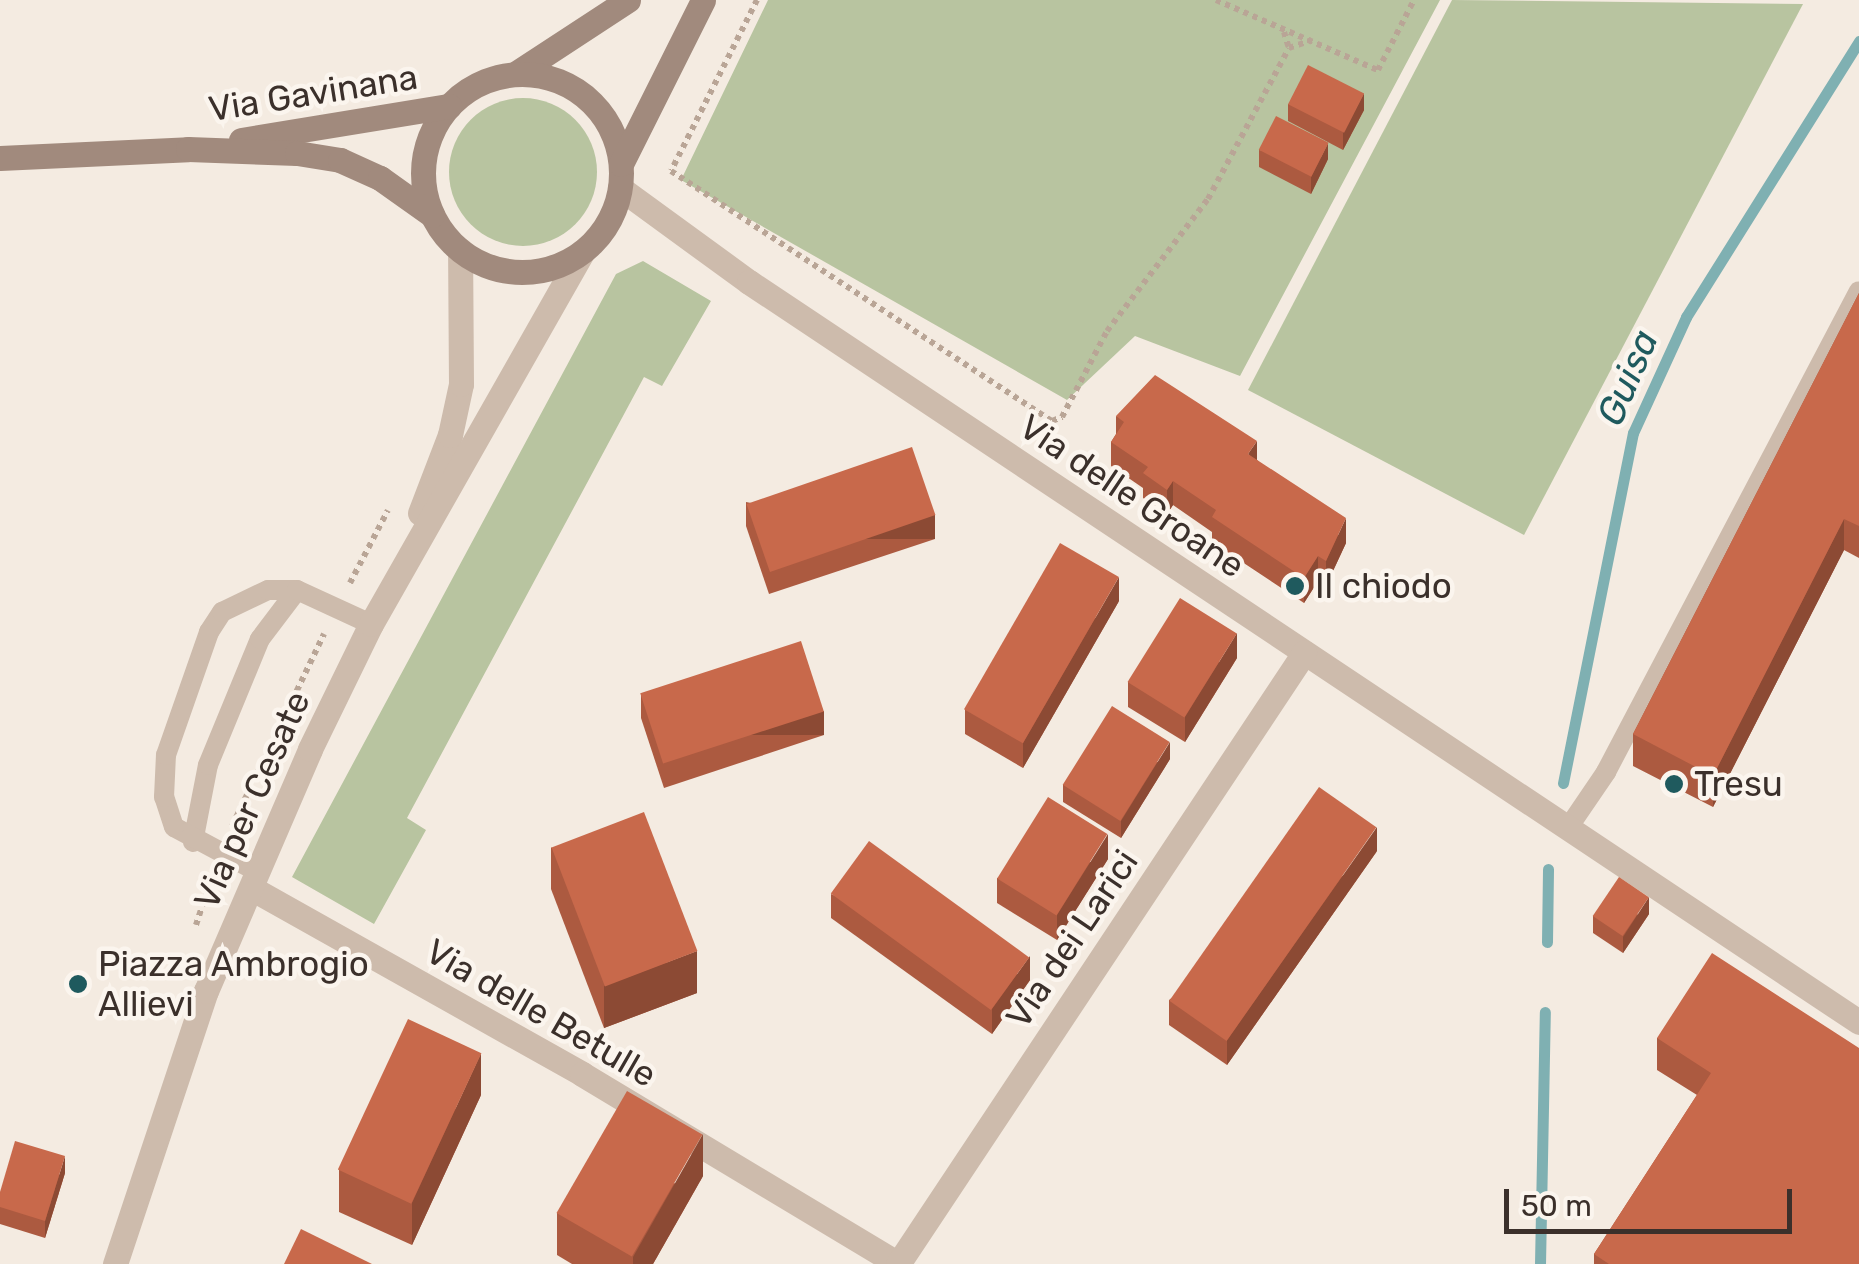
<!DOCTYPE html>
<html>
<head>
<meta charset="utf-8">
<style>
	body { margin:0 }
	#map { position:relative; width:1859px; height:1264px; overflow:hidden; background:#f4ebe1; font-family:Rubik,sans-serif }
	div>[style] { position:absolute }
	.green>* { inset:0; background:#b8c4a0 }
	.round { border-radius:50% }
	.stream>* { height:11px; margin:-5.5px; padding:0 5.5px; transform-origin:5.5px; border-radius:5.5px; background:#7fb0b2 }
	.path>* { height:6px; margin-top:-3px; transform-origin:0; background:repeating-linear-gradient(90deg,#b9a596 0 5px,transparent 0 10px) }
	.lane>* { height:20px; margin:-10px; padding:0 10px; transform-origin:10px; border-radius:10px; background:#cdbbac }
	.street>* { height:25px; margin:-12.5px; padding:0 12.5px; transform-origin:12.5px; border-radius:12.5px; background:#cdbbac }
	.secondary>* { height:25px; margin:-12.5px; padding:0 12.5px; transform-origin:12.5px; border-radius:12.5px; background:#a18a7d }
	.secondary>.ring { margin:-12.5px; padding:0; box-sizing:content-box; background:none; border:25px solid #a18a7d; border-radius:50% }
	.wall>* { inset:0; background:#ac5a40 }
	.shaded-wall>* { inset:0; background:#8c4a34; transform-origin:0 0 }
	.building>* { inset:0; background:#c8694b; transform-origin:0 0 }
	.dots>* { width:28px; height:28px; translate:-50% -50%; box-sizing:border-box; border:5px solid #fbf5ee; border-radius:50% }
	span { translate:-50% -50%; white-space:nowrap; text-align:center; line-height:1.15; -webkit-text-stroke:9px #fbf5ee; paint-order:stroke }
	.street-label { font-size:35px; color:#3b302b }
	.poi-label { font-size:35px; color:#3b302b }
	.left { translate:0 -50%; text-align:left }
	.water-label { font-size:38px; color:#1f5a5e; font-style:italic }
	.scale { position:absolute; left:1504px; top:1189px; width:288px; height:45px; box-sizing:border-box; border:5px solid #3b302b; border-top:0; padding-left:12px; font-size:30px; line-height:35px; white-space:nowrap; color:#3b302b; -webkit-text-stroke:8px #fbf5ee; paint-order:stroke }
</style>
</head>
<body>
<div id="map">
	<div class="green">
		<i style="clip-path:polygon(768px 0,1440px 0,1240px 376px,1135px 336px,1067px 400px,681px 180px)"></i>
		<i style="clip-path:polygon(1452px 0,1803px 4px,1524px 535px,1248px 390px)"></i>
		<i class="round" style="left:449px;top:98px;width:148px;height:148px"></i>
		<i style="clip-path:polygon(643px 261px,711px 301px,662px 386px,644px 377px,407px 818px,426px 830px,374px 924px,292px 877px,616px 274px)"></i>
	</div>
	<div class="stream">
		<i style="left:1563px;top:783px;width:357px;rotate:-78.7deg"></i>
		<i style="left:1633px;top:433px;width:128px;rotate:-65.4deg"></i>
		<i style="left:1686px;top:317px;width:326px;rotate:-57.9deg"></i>
		<i style="left:1547px;top:942px;width:73px;rotate:-89.2deg"></i>
		<i style="left:1540px;top:1264px;width:252px;rotate:-88.9deg"></i>
	</div>
	<div class="path">
		<i style="left:757px;top:0;width:191px;rotate:116.7deg"></i>
		<i style="left:671px;top:171px;width:456px;rotate:33.3deg"></i>
		<i style="left:1052px;top:421px;width:11px;rotate:-22deg"></i>
		<i style="left:1062px;top:417px;width:97px;rotate:-62.4deg"></i>
		<i style="left:1107px;top:331px;width:166px;rotate:-52.6deg"></i>
		<i style="left:1208px;top:199px;width:171px;rotate:-61.8deg"></i>
		<i style="left:1216px;top:0;width:176px;rotate:23.4deg"></i>
		<i style="left:1378px;top:70px;width:79px;rotate:-62.8deg"></i>
		<i style="left:1284px;top:32px;width:17px;rotate:73deg"></i>
		<i style="left:1289px;top:48px;width:24px;rotate:-19deg"></i>
		<i style="left:350px;top:583px;width:82px;rotate:-62.5deg"></i>
		<i style="left:232px;top:826px;width:213px;rotate:-64.4deg"></i>
		<i style="left:196px;top:925px;width:48px;rotate:-71.9deg"></i>
	</div>
	<div class="lane">
		<i style="left:1568px;top:828px;width:68px;rotate:-55.8deg"></i>
		<i style="left:1606px;top:772px;width:543px;rotate:-62.26deg"></i>
		<i style="left:193px;top:842px;width:78px;rotate:-79deg"></i>
		<i style="left:208px;top:765px;width:136px;rotate:-67.6deg"></i>
		<i style="left:260px;top:639px;width:61px;rotate:-52.9deg"></i>
		<i style="left:258px;top:872px;width:95px;rotate:-151.8deg"></i>
		<i style="left:174px;top:827px;width:32px;rotate:-108deg"></i>
		<i style="left:164px;top:797px;width:42px;rotate:-87.3deg"></i>
		<i style="left:166px;top:755px;width:130px;rotate:-70.7deg"></i>
		<i style="left:209px;top:632px;width:24px;rotate:-57deg"></i>
		<i style="left:222px;top:612px;width:51px;rotate:-25.6deg"></i>
		<i style="left:268px;top:590px;width:29px"></i>
		<i style="left:297px;top:590px;width:81px;rotate:24.7deg"></i>
	</div>
	<div class="street">
		<i style="left:620px;top:188px;width:160px;rotate:36.1deg"></i>
		<i style="left:749px;top:282px;width:1334px;rotate:33.69deg"></i>
		<i style="left:420px;top:513px;width:84px;rotate:-69deg"></i>
		<i style="left:450px;top:435px;width:52px;rotate:-77.8deg"></i>
		<i style="left:461px;top:384px;width:134px;rotate:-90.4deg"></i>
		<i style="left:251px;top:888px;width:380px;rotate:29.3deg"></i>
		<i style="left:582px;top:1074px;width:369px;rotate:31deg"></i>
		<i style="left:115px;top:1264px;width:288px;rotate:-71.6deg"></i>
		<i style="left:206px;top:991px;width:263px;rotate:-66.7deg"></i>
		<i style="left:310px;top:749px;width:139px;rotate:-64deg"></i>
		<i style="left:371px;top:624px;width:429px;rotate:-60.4deg"></i>
		<i style="left:898px;top:1264px;width:734px;rotate:-56.4deg"></i>
	</div>
	<div class="secondary">
		<i style="left:515px;top:74px;width:135px;rotate:-33.2deg"></i>
		<i class="ring" style="left:423px;top:74px;width:173px;height:173px"></i>
		<i style="left:241px;top:140px;width:211px;rotate:-9.3deg"></i>
		<i style="left:0;top:158px;width:188px;rotate:-2.7deg"></i>
		<i style="left:188px;top:149px;width:109px;rotate:2.1deg"></i>
		<i style="left:297px;top:153px;width:44px;rotate:9.2deg"></i>
		<i style="left:340px;top:160px;width:44px;rotate:24.2deg"></i>
		<i style="left:380px;top:178px;width:64px;rotate:35.4deg"></i>
		<i style="left:621px;top:164px;width:183px;rotate:-63.4deg"></i>
	</div>
	<div class="wall">
		<i style="clip-path:polygon(1288px 104px,1364px 110px,1343px 150px,1288px 121px)"></i>
		<i style="clip-path:polygon(1259px 150px,1328px 159px,1311px 194px,1259px 167px)"></i>
		<i style="clip-path:polygon(1859px 293px,1859px 558px,1844px 550px,1713px 807px,1633px 766px,1633px 734px)"></i>
		<i style="clip-path:polygon(1116px 416px,1257px 460px,1346px 543px,1326px 586px,1318px 581px,1304px 603px,1212px 542px,1212px 532px,1173px 505px,1167px 514px,1143px 498px,1143px 488px,1111px 466px,1111px 442px,1116px 434px)"></i>
		<i style="clip-path:polygon(746px 502px,935px 539px,769px 594px,746px 526px)"></i>
		<i style="clip-path:polygon(1119px 601px,1023px 768px,965px 734px,965px 710px)"></i>
		<i style="clip-path:polygon(1237px 658px,1185px 742px,1128px 707px,1128px 682px)"></i>
		<i style="clip-path:polygon(641px 694px,824px 735px,664px 788px,641px 718px)"></i>
		<i style="clip-path:polygon(1170px 759px,1121px 838px,1063px 802px,1063px 785px)"></i>
		<i style="clip-path:polygon(551px 847px,697px 993px,604px 1028px,551px 889px)"></i>
		<i style="clip-path:polygon(1377px 851px,1227px 1065px,1169px 1025px,1169px 1000px)"></i>
		<i style="clip-path:polygon(1108px 859px,1057px 940px,997px 903px,997px 878px)"></i>
		<i style="clip-path:polygon(831px 894px,1030px 980px,992px 1034px,831px 918px)"></i>
		<i style="clip-path:polygon(1649px 914px,1623px 953px,1593px 933px,1593px 916px)"></i>
		<i style="clip-path:polygon(1657px 1038px,1859px 1048px,1859px 1264px,1594px 1264px,1594px 1254px,1697px 1095px,1657px 1070px)"></i>
		<i style="clip-path:polygon(481px 1095px,412px 1245px,339px 1212px,339px 1170px)"></i>
		<i style="clip-path:polygon(65px 1173px,45px 1238px,0 1224px,0 1192px)"></i>
		<i style="clip-path:polygon(703px 1176px,653px 1264px,572px 1264px,557px 1255px,557px 1213px)"></i>
	</div>
	<div class="shaded-wall">
		<i style="clip-path:polygon(1364px 93px,1364px 110px,1343px 150px,1343px 133px)"></i>
		<i style="clip-path:polygon(1328px 143px,1328px 159px,1311px 194px,1311px 177px)"></i>
		<i style="clip-path:polygon(1257px 441px,1257px 466px,1248px 454px)"></i>
		<i style="clip-path:polygon(1173px 481px,1173px 505px,1167px 514px,1167px 490px)"></i>
		<i style="left:935px;top:515px;width:24px;height:175px;rotate:90deg"></i>
		<i style="clip-path:polygon(1346px 518px,1346px 543px,1326px 586px,1326px 561px)"></i>
		<i style="clip-path:polygon(1844px 519px,1844px 550px,1713px 807px,1713px 776px)"></i>
		<i style="clip-path:polygon(1318px 556px,1318px 581px,1304px 603px,1304px 578px)"></i>
		<i style="clip-path:polygon(1119px 577px,1119px 601px,1023px 768px,1023px 743px)"></i>
		<i style="clip-path:polygon(1237px 633px,1237px 658px,1185px 742px,1185px 717px)"></i>
		<i style="left:824px;top:711px;width:24px;height:169px;rotate:90deg"></i>
		<i style="clip-path:polygon(1170px 742px,1170px 759px,1121px 838px,1121px 821px)"></i>
		<i style="clip-path:polygon(1377px 827px,1377px 851px,1227px 1065px,1227px 1040px)"></i>
		<i style="clip-path:polygon(1108px 834px,1108px 859px,1057px 940px,1057px 915px)"></i>
		<i style="clip-path:polygon(1649px 897px,1649px 914px,1623px 953px,1623px 937px)"></i>
		<i style="clip-path:polygon(697px 951px,697px 993px,604px 1028px,604px 986px)"></i>
		<i style="clip-path:polygon(1030px 956px,1030px 980px,992px 1034px,992px 1009px)"></i>
		<i style="clip-path:polygon(481px 1053px,481px 1095px,412px 1245px,412px 1203px)"></i>
		<i style="clip-path:polygon(703px 1134px,703px 1176px,653px 1264px,633px 1264px,633px 1257px)"></i>
		<i style="clip-path:polygon(65px 1156px,65px 1173px,45px 1238px,45px 1221px)"></i>
	</div>
	<div class="building">
		<i style="left:1308px;top:65px;width:63px;height:44px;rotate:27deg"></i>
		<i style="left:1276px;top:116px;width:59px;height:38px;rotate:27deg"></i>
		<i style="clip-path:polygon(1859px 293px,1859px 526px,1844px 519px,1713px 776px,1633px 734px)"></i>
		<i style="clip-path:polygon(1155px 375px,1257px 441px,1248px 454px,1346px 518px,1326px 561px,1318px 556px,1304px 578px,1212px 517px,1216px 510px,1173px 481px,1167px 490px,1143px 473px,1148px 467px,1111px 442px,1124px 422px,1116px 416px)"></i>
		<i style="left:912px;top:447px;width:72px;height:175px;rotate:71deg"></i>
		<i style="left:1060px;top:543px;width:68px;height:192px;rotate:30deg"></i>
		<i style="left:1180px;top:598px;width:67px;height:99px;rotate:32deg"></i>
		<i style="left:801px;top:641px;width:74px;height:169px;rotate:72deg"></i>
		<i style="left:1112px;top:706px;width:68px;height:93px;rotate:32deg"></i>
		<i style="left:1319px;top:787px;width:70px;height:261px;rotate:35deg"></i>
		<i style="left:1048px;top:797px;width:70px;height:96px;rotate:32deg"></i>
		<i style="left:644px;top:812px;width:149px;height:99px;rotate:69deg"></i>
		<i style="left:869px;top:841px;width:198px;height:65px;rotate:36deg"></i>
		<i style="left:1619px;top:877px;width:36px;height:47px;rotate:34deg"></i>
		<i style="clip-path:polygon(1712px 953px,1859px 1048px,1859px 1264px,1609px 1264px,1594px 1254px,1711px 1073px,1657px 1038px)"></i>
		<i style="left:408px;top:1019px;width:81px;height:166px;rotate:25deg"></i>
		<i style="left:627px;top:1091px;width:87px;height:141px;rotate:30deg"></i>
		<i style="clip-path:polygon(15px 1141px,65px 1156px,45px 1221px,0 1207px,0 1192px)"></i>
		<i style="clip-path:polygon(301px 1229px,372px 1264px,284px 1264px)"></i>
	</div>
	<div class="dots">
		<i style="left:1295px;top:586px;background:#1f5a5e"></i>
		<i style="left:1674px;top:784px;background:#1f5a5e"></i>
		<i style="left:78px;top:984px;background:#1f5a5e"></i>
	</div>
	<div class="street-label">
		<span style="left:313px;top:93px;rotate:-9deg">Via Gavinana</span>
		<span style="left:1132px;top:496px;rotate:34deg">Via delle Groane</span>
		<span style="left:252px;top:800px;rotate:-66deg">Via per Cesate</span>
		<span style="left:1072px;top:939px;rotate:-56deg">Via dei Larici</span>
		<span style="left:541px;top:1013px;rotate:30deg">Via delle Betulle</span>
	</div>
	<div class="poi-label">
		<span class="left" style="left:1315px;top:586px">Il chiodo</span>
		<span class="left" style="left:1694px;top:784px">Tresu</span>
		<span class="left" style="left:98px;top:984px">Piazza Ambrogio<br>Allievi</span>
	</div>
	<div class="water-label">
		<span style="left:1628px;top:378px;rotate:-67deg">Guisa</span>
	</div>
	<div class="scale">50 m</div>
</div>
</body>
</html>
